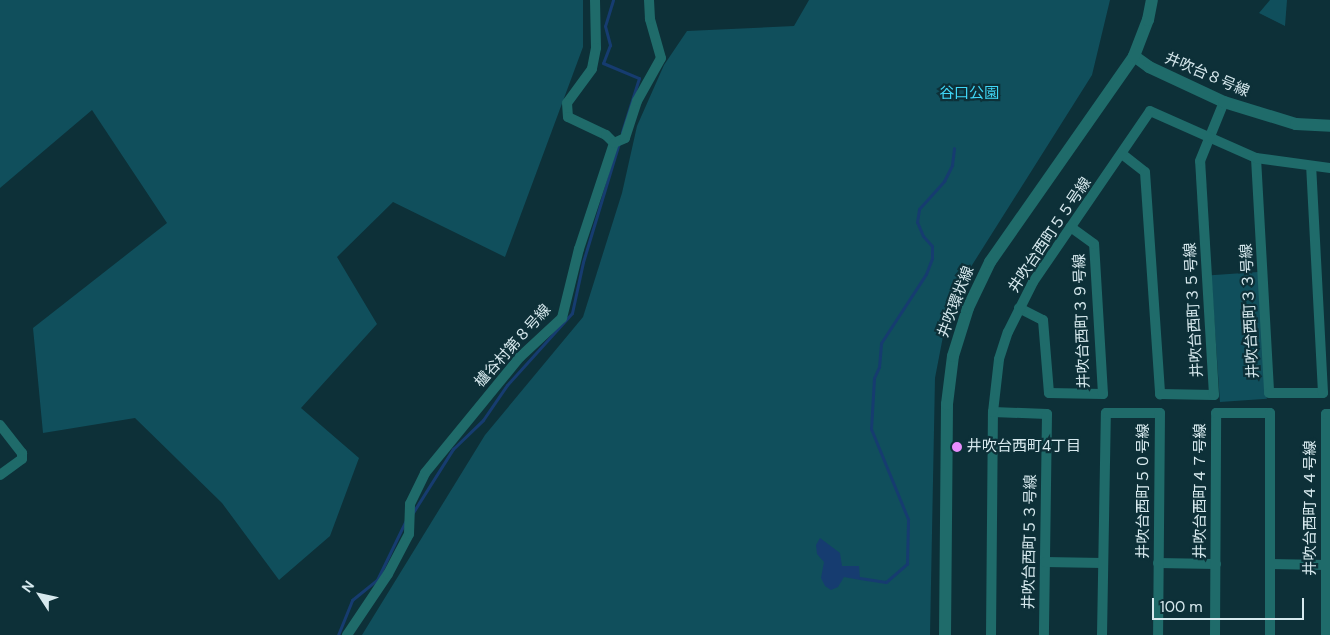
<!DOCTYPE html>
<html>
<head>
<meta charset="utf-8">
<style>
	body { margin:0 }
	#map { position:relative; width:1330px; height:635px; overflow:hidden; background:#0d3038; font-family:"DM Sans","Noto Sans JP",sans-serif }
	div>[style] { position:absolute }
	.green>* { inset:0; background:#104f5c; transform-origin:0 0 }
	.water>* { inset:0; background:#163c70 }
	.stream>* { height:3px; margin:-1.5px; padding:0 1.5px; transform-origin:1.5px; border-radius:1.5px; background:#163c70 }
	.minor>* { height:10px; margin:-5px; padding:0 5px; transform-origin:5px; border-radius:5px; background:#1f6b6a }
	.tertiary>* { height:12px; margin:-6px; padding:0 6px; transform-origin:6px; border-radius:6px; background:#1f6b6a }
	.dots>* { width:14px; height:14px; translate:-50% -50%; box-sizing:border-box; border:2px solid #0d3038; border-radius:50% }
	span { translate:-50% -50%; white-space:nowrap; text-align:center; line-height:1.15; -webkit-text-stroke:4.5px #0d3038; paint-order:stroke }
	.street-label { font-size:15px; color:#d7e9ee }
	.park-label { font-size:15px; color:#40d6f6 }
	.poi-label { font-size:15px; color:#d7e9ee }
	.left { translate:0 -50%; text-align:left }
	.north { position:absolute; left:15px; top:570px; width:50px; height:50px; -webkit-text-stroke:4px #0d3038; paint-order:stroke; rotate:305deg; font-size:14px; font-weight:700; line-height:20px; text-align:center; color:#d7e9ee }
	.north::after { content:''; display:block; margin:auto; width:18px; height:22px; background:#d7e9ee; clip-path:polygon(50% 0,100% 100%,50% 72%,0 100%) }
	.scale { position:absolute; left:1152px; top:598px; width:152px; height:22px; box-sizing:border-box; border:2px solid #d7e9ee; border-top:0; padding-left:6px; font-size:15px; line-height:18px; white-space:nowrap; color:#d7e9ee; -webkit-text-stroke:4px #0d3038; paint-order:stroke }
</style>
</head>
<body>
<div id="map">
	<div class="green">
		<i style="clip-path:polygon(0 0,583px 0,583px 47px,505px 257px,393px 202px,337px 257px,377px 324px,301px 408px,359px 458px,330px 536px,279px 580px,222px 503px,135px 418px,43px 433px,33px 328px,167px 223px,92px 110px,0 188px)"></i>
		<i style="clip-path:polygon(809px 0,1110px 0,1092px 75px,950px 300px,935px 378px,930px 635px,362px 635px,485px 435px,583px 317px,622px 193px,637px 126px,664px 65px,687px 31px,794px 26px)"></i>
		<i style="clip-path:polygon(1270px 0,1287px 0,1285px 26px,1259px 13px)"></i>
		<i style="left:1258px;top:272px;width:127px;height:47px;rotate:86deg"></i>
	</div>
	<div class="water">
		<i style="clip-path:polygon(820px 538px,840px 553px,842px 566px,859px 566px,860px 580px,844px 577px,838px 587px,831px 590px,825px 586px,821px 578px,824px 562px,817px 554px,816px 545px)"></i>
	</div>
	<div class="stream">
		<i style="left:613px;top:0;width:27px;rotate:107deg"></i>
		<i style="left:605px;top:26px;width:20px;rotate:75deg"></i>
		<i style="left:610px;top:45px;width:19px;rotate:111deg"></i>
		<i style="left:603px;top:63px;width:39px;rotate:23deg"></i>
		<i style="left:639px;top:78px;width:57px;rotate:107.5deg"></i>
		<i style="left:412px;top:514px;width:77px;rotate:-57.8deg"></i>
		<i style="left:453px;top:449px;width:42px;rotate:-44deg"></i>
		<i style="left:483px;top:420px;width:42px;rotate:-55.6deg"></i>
		<i style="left:507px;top:385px;width:97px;rotate:-47.9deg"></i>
		<i style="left:572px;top:313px;width:52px;rotate:-77.8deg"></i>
		<i style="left:583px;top:262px;width:124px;rotate:-73.2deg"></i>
		<i style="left:860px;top:578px;width:26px;rotate:9deg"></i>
		<i style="left:886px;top:582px;width:28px;rotate:-41deg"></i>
		<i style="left:907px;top:564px;width:45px;rotate:-88.7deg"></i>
		<i style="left:908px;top:519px;width:97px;rotate:-112.3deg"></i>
		<i style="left:871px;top:429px;width:51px;rotate:-86.6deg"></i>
		<i style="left:874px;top:378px;width:12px;rotate:-66deg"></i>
		<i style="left:879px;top:367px;width:24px;rotate:-85deg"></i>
		<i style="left:881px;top:343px;width:82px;rotate:-56.9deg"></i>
		<i style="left:926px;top:274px;width:17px;rotate:-69deg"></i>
		<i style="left:932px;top:258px;width:12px;rotate:-90deg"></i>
		<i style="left:932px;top:246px;width:13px;rotate:-132deg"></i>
		<i style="left:923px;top:236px;width:15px;rotate:-113deg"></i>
		<i style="left:917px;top:222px;width:13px;rotate:-81deg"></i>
		<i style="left:919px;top:209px;width:38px;rotate:-48deg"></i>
		<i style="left:944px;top:181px;width:18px;rotate:-63deg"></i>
		<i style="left:952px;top:165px;width:17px;rotate:-83deg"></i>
		<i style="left:338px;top:635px;width:38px;rotate:-68deg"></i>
		<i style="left:352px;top:600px;width:32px;rotate:-39deg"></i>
		<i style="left:377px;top:580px;width:69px;rotate:-64.2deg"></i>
	</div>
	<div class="minor">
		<i style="left:595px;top:0;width:48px;rotate:88.8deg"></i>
		<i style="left:596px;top:48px;width:21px;rotate:101deg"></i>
		<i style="left:592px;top:69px;width:42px;rotate:126.3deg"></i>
		<i style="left:567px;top:103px;width:14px;rotate:86deg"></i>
		<i style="left:568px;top:117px;width:42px;rotate:25.3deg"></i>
		<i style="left:606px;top:135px;width:11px;rotate:45deg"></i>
		<i style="left:1122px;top:154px;width:29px;rotate:38deg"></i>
		<i style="left:1145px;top:172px;width:223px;rotate:86.1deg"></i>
		<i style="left:1160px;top:394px;width:54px;rotate:1.1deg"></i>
		<i style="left:1214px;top:395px;width:234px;rotate:-93.4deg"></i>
		<i style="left:1200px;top:161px;width:64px;rotate:-67.9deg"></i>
		<i style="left:1256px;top:158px;width:235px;rotate:86.8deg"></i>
		<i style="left:1269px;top:393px;width:54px"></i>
		<i style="left:1323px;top:393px;width:226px;rotate:-93deg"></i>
		<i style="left:1019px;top:308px;width:27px;rotate:27deg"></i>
		<i style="left:1043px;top:320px;width:73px;rotate:85.3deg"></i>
		<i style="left:1049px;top:393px;width:54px;rotate:1.1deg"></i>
		<i style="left:1103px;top:394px;width:150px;rotate:-93.4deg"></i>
		<i style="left:1094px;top:244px;width:29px;rotate:-144deg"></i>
		<i style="left:993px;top:412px;width:54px;rotate:2.1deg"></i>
		<i style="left:1047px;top:414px;width:221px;rotate:90.8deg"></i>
		<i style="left:0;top:425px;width:36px;rotate:52deg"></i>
		<i style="left:22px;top:453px;width:6px;rotate:90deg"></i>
		<i style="left:22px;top:459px;width:27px;rotate:144deg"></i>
		<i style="left:1045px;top:562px;width:58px;rotate:1deg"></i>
		<i style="left:1158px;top:563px;width:58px;rotate:1deg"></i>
		<i style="left:1270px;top:564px;width:56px;rotate:1deg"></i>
		<i style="left:347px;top:635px;width:73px;rotate:-56.1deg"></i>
		<i style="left:388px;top:574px;width:45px;rotate:-62.3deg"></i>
		<i style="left:409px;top:534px;width:30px;rotate:-88deg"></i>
		<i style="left:410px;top:504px;width:34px;rotate:-64deg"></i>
		<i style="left:425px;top:473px;width:150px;rotate:-50.7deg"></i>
		<i style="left:520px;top:357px;width:57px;rotate:-42.9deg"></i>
		<i style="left:562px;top:318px;width:71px;rotate:-76.2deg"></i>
		<i style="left:579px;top:249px;width:112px;rotate:-71.7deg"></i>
		<i style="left:614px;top:143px;width:12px;rotate:-24deg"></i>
		<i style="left:625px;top:138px;width:39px;rotate:-72deg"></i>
		<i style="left:637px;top:101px;width:49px;rotate:-60.8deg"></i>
		<i style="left:661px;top:58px;width:41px;rotate:-105.8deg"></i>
		<i style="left:650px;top:19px;width:19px;rotate:-93deg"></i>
		<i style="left:991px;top:635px;width:223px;rotate:-89.5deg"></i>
		<i style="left:993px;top:412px;width:53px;rotate:-83.5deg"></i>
		<i style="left:999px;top:359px;width:28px;rotate:-72deg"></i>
		<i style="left:1008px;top:332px;width:56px;rotate:-63.4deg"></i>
		<i style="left:1033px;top:282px;width:207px;rotate:-55.6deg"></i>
		<i style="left:1150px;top:111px;width:116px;rotate:23.9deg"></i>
		<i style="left:1256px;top:158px;width:75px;rotate:7.7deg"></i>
		<i style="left:1102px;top:635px;width:222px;rotate:-89deg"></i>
		<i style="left:1106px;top:413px;width:54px"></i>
		<i style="left:1160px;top:413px;width:222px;rotate:90.5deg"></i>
		<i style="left:1215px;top:635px;width:222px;rotate:-89.7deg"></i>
		<i style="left:1216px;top:413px;width:54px"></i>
		<i style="left:1270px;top:413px;width:222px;rotate:90deg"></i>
		<i style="left:1326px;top:635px;width:221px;rotate:-90deg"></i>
		<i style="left:1326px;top:414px;width:4px"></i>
	</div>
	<div class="tertiary">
		<i style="left:1134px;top:56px;width:19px;rotate:36deg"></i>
		<i style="left:1149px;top:67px;width:83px;rotate:25deg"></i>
		<i style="left:1224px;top:102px;width:75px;rotate:17deg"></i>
		<i style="left:1296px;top:124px;width:34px;rotate:3deg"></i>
		<i style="left:945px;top:635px;width:231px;rotate:-89.5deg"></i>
		<i style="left:947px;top:404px;width:48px;rotate:-82.9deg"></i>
		<i style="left:953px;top:356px;width:50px;rotate:-72.6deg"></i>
		<i style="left:968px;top:308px;width:51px;rotate:-64.4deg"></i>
		<i style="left:990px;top:262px;width:251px;rotate:-55deg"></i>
		<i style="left:1134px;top:56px;width:39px;rotate:-69deg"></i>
		<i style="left:1148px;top:20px;width:20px;rotate:-79deg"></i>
	</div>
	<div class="dots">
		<i style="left:957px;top:447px;background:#e98efe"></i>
	</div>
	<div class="street-label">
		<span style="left:1207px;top:75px;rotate:23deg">井吹台８号線</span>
		<span style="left:1050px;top:235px;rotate:-56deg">井吹台西町５５号線</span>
		<span style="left:956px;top:302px;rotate:-69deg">井吹環状線</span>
		<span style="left:1194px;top:310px;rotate:-93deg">井吹台西町３５号線</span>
		<span style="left:1250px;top:311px;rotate:-93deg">井吹台西町３３号線</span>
		<span style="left:1082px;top:321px;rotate:-92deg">井吹台西町３９号線</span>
		<span style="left:513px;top:346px;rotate:-48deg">櫨谷村第８号線</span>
		<span style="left:1144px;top:491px;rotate:-90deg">井吹台西町５０号線</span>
		<span style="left:1201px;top:491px;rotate:-90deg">井吹台西町４７号線</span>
		<span style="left:1311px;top:508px;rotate:-90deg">井吹台西町４４号線</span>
		<span style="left:1030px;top:542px;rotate:-89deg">井吹台西町５３号線</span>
	</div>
	<div class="park-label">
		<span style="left:969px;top:94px">谷口公園</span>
	</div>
	<div class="poi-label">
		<span class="left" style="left:967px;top:447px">井吹台西町4丁目</span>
	</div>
	<div class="north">N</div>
	<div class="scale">100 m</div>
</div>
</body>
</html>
